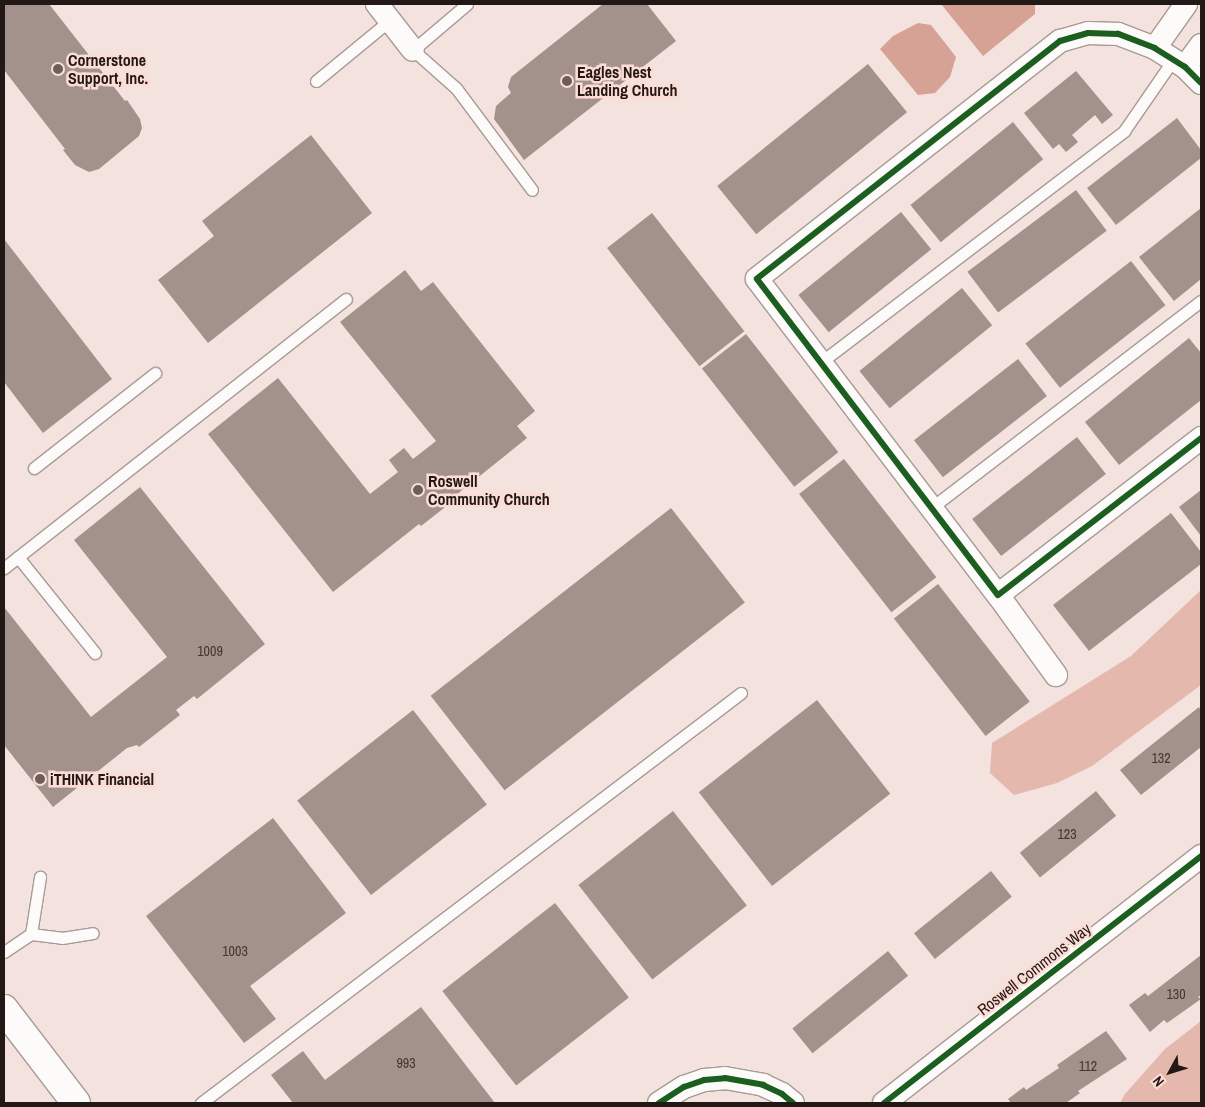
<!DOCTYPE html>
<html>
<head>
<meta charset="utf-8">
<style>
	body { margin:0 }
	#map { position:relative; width:1205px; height:1107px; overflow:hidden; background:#f3e2de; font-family:"Archivo Narrow",sans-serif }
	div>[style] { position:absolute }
	.forest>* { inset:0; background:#e4b8ac }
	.water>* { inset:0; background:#d5a295 }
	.building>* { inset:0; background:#a3918c; transform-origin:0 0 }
	.roads { filter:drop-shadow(1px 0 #a79a97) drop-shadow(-1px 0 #a79a97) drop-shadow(0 1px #a79a97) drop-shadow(0 -1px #a79a97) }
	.service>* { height:11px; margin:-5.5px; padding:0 5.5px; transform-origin:5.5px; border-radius:5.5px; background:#fdfbfa }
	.minor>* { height:22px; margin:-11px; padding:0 11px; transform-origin:11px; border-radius:11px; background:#fdfbfa }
	.secondary>* { height:28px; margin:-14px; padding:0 14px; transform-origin:14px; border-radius:14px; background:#fdfbfa }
	.cycleway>* { height:6px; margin:-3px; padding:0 3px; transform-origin:3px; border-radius:3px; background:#1b5e20 }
	.dots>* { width:14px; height:14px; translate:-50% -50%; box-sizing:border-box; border:2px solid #fcddd5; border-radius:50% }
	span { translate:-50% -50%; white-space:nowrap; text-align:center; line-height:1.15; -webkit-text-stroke:5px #fcddd5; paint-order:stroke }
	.number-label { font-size:14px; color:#423633 }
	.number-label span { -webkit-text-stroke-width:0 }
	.poi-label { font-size:16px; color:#221815; font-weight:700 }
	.left { translate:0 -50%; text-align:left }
	.street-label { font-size:16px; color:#221815 }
	.frame { position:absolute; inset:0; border:5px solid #221815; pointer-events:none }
	.north { position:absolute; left:1145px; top:1047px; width:50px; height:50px; -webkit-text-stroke:4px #fcddd5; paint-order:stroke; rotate:231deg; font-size:14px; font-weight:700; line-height:20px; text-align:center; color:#221815 }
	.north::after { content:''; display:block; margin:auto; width:18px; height:22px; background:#221815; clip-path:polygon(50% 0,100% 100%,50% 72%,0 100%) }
</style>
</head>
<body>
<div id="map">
	<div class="forest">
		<i style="clip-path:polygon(1201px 590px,1201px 685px,1092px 766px,1057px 783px,1014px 795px,990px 773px,992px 743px,1131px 656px)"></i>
		<i style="clip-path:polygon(1201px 1021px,1201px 1103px,1120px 1103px,1125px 1094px,1165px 1049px)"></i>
	</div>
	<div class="water">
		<i style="clip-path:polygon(941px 4px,1035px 4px,1035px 14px,983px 56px)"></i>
		<i style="clip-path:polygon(918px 23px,931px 25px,956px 57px,950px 77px,935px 93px,918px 95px,880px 49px,893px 36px)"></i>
	</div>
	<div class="building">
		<i style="clip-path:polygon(4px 4px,49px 4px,125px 101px,127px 100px,140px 119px,142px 128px,139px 136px,99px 169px,89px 172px,75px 165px,63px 150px,65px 149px,4px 70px)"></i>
		<i style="clip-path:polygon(603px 4px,647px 4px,676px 41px,524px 160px,494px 119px,496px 106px,511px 93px,508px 87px,511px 77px)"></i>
		<i style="left:868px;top:64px;width:62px;height:194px;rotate:51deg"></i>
		<i style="clip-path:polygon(1076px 71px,1113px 115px,1102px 124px,1095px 115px,1072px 135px,1078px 142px,1066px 152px,1059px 144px,1053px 149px,1024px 113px)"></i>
		<i style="clip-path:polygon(1177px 118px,1201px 150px,1201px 158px,1116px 225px,1087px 188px)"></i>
		<i style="left:1013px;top:122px;width:48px;height:132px;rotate:51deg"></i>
		<i style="clip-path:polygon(311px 135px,372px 213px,208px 343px,158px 280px,214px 236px,202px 221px)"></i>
		<i style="left:1076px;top:190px;width:51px;height:136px;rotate:53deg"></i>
		<i style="clip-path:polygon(1201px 208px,1201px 279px,1174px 301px,1139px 257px)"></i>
		<i style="left:901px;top:212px;width:48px;height:132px;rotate:51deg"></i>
		<i style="left:652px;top:213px;width:150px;height:57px;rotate:52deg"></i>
		<i style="clip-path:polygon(4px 239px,112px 379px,43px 433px,4px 382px)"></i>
		<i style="left:1131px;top:261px;width:56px;height:134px;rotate:52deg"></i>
		<i style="clip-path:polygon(405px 270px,421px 291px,433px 282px,535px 411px,517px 426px,527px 438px,456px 495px,458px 497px,421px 526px,419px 524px,333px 592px,208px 434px,278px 378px,370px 494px,398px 472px,389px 460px,404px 448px,413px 459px,436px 441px,340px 322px)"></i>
		<i style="left:962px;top:288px;width:48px;height:132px;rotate:51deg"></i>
		<i style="left:746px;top:334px;width:150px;height:56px;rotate:52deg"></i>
		<i style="clip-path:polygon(1189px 338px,1201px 353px,1201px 400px,1119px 465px,1085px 422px)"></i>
		<i style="left:1018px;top:359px;width:47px;height:132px;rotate:52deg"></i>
		<i style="left:1077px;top:437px;width:47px;height:133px;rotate:52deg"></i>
		<i style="left:844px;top:459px;width:150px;height:57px;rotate:52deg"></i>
		<i style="clip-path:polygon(140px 487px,265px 644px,197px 699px,194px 696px,176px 710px,180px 715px,139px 747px,137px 745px,127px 748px,53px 807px,4px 745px,4px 607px,91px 717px,167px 657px,74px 540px)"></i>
		<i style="clip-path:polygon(1201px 490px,1201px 536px,1179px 507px)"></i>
		<i style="left:671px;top:508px;width:120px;height:305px;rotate:52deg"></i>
		<i style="clip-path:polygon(1171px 513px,1201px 552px,1201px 564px,1089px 651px,1053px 605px)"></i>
		<i style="left:938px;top:584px;width:149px;height:56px;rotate:52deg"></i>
		<i style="left:817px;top:700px;width:119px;height:150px;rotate:52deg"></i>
		<i style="clip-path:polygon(1199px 707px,1201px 711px,1201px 747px,1141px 795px,1120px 770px)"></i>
		<i style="left:413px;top:710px;width:120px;height:147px;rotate:52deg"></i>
		<i style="left:1096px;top:791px;width:32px;height:98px;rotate:51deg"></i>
		<i style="left:673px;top:811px;width:120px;height:120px;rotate:52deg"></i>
		<i style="clip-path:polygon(273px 818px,346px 913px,250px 986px,276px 1019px,244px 1043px,146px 916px)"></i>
		<i style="left:991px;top:871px;width:33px;height:99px;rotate:51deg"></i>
		<i style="left:555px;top:903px;width:120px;height:143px;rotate:52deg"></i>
		<i style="left:888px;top:951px;width:32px;height:123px;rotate:51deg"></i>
		<i style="clip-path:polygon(1201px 955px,1201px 995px,1198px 997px,1201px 999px,1167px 1023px,1164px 1020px,1150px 1032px,1129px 1005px,1145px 993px,1148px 996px)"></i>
		<i style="clip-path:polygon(421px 1007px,495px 1103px,293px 1103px,271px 1075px,303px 1051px,325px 1080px)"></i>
		<i style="clip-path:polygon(1106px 1031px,1127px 1059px,1078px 1091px,1080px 1093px,1066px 1103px,1011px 1103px,1008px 1099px,1024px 1087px,1026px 1090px,1059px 1068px,1057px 1065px)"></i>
	</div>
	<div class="roads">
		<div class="service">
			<i style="left:467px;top:4px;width:71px;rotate:139.6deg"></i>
			<i style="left:413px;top:50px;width:57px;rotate:41.5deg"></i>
			<i style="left:456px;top:88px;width:127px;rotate:53.3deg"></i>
			<i style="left:316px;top:81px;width:96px;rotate:-39.5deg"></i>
			<i style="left:821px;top:362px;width:381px;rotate:-37.3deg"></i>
			<i style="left:1124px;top:131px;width:86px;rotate:-55.4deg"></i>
			<i style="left:34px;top:468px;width:154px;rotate:-38.1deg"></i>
			<i style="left:931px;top:508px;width:340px;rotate:-37.5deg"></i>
			<i style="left:18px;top:557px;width:123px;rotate:51.3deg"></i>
			<i style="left:4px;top:568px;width:435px;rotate:-38.2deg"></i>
			<i style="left:31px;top:934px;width:58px;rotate:-81deg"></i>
			<i style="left:4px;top:952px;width:32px;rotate:-34deg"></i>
			<i style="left:31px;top:934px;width:31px;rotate:7deg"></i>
			<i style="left:62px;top:938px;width:31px;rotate:-9deg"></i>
			<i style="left:201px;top:1103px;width:678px;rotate:-37.21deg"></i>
		</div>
		<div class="minor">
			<i style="left:377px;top:4px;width:58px;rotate:52deg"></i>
			<i style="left:1155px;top:48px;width:54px;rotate:-54.8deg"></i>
			<i style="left:1185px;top:67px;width:27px;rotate:-54deg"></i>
			<i style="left:1201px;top:83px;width:23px;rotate:-135deg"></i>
			<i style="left:1185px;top:67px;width:36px;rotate:-148deg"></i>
			<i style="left:1155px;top:48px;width:40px;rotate:-159deg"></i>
			<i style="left:1118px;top:34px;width:30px;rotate:-178deg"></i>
			<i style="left:1088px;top:33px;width:29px;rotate:164deg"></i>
			<i style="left:1060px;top:41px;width:385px;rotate:141.9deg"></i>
			<i style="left:757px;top:279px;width:397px;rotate:52.7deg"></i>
			<i style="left:998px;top:595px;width:257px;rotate:-37.7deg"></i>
			<i style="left:998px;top:595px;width:99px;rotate:54.1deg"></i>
			<i style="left:659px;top:1103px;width:30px;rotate:-33deg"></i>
			<i style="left:684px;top:1087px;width:21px;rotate:-19deg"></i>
			<i style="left:704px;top:1080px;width:21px;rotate:-5deg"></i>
			<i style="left:725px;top:1078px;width:39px;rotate:10deg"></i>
			<i style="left:763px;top:1085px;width:21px;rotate:25deg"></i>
			<i style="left:782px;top:1094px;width:14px;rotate:39deg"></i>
			<i style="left:884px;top:1103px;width:402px;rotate:-37.9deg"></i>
		</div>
		<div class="secondary">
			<i style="left:4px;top:1009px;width:118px;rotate:52.5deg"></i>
		</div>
	</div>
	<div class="cycleway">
		<i style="left:1201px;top:83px;width:23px;rotate:-135deg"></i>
		<i style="left:1185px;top:67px;width:36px;rotate:-148deg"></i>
		<i style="left:1155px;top:48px;width:40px;rotate:-159deg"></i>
		<i style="left:1118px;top:34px;width:30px;rotate:-178deg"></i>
		<i style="left:1088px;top:33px;width:29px;rotate:164deg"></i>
		<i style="left:1060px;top:41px;width:385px;rotate:141.9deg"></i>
		<i style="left:757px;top:279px;width:397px;rotate:52.7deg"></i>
		<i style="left:998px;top:595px;width:257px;rotate:-37.7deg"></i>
		<i style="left:659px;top:1103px;width:30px;rotate:-33deg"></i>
		<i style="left:684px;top:1087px;width:21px;rotate:-19deg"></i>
		<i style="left:704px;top:1080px;width:21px;rotate:-5deg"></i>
		<i style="left:725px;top:1078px;width:39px;rotate:10deg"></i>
		<i style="left:763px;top:1085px;width:21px;rotate:25deg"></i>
		<i style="left:782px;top:1094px;width:14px;rotate:39deg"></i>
		<i style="left:884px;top:1103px;width:402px;rotate:-37.9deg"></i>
	</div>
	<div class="dots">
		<i style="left:58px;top:69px;background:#6b5f5b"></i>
		<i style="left:567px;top:81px;background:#6b5f5b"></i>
		<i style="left:418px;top:490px;background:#6b5f5b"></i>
		<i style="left:40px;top:779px;background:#6b5f5b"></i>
	</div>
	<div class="number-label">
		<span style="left:210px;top:651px">1009</span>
		<span style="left:1161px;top:758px">132</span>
		<span style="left:1067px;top:834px">123</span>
		<span style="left:235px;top:951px">1003</span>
		<span style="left:1176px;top:994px">130</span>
		<span style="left:406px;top:1063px">993</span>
		<span style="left:1088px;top:1066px">112</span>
	</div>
	<div class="poi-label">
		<span class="left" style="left:68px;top:69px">Cornerstone<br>Support, Inc.</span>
		<span class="left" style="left:577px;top:81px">Eagles Nest<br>Landing Church</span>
		<span class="left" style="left:428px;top:490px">Roswell<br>Community Church</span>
		<span class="left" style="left:50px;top:779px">iTHINK Financial</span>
	</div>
	<div class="street-label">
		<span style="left:1034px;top:969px;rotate:-38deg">Roswell Commons Way</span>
	</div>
	<div class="frame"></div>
	<div class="north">N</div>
</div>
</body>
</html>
